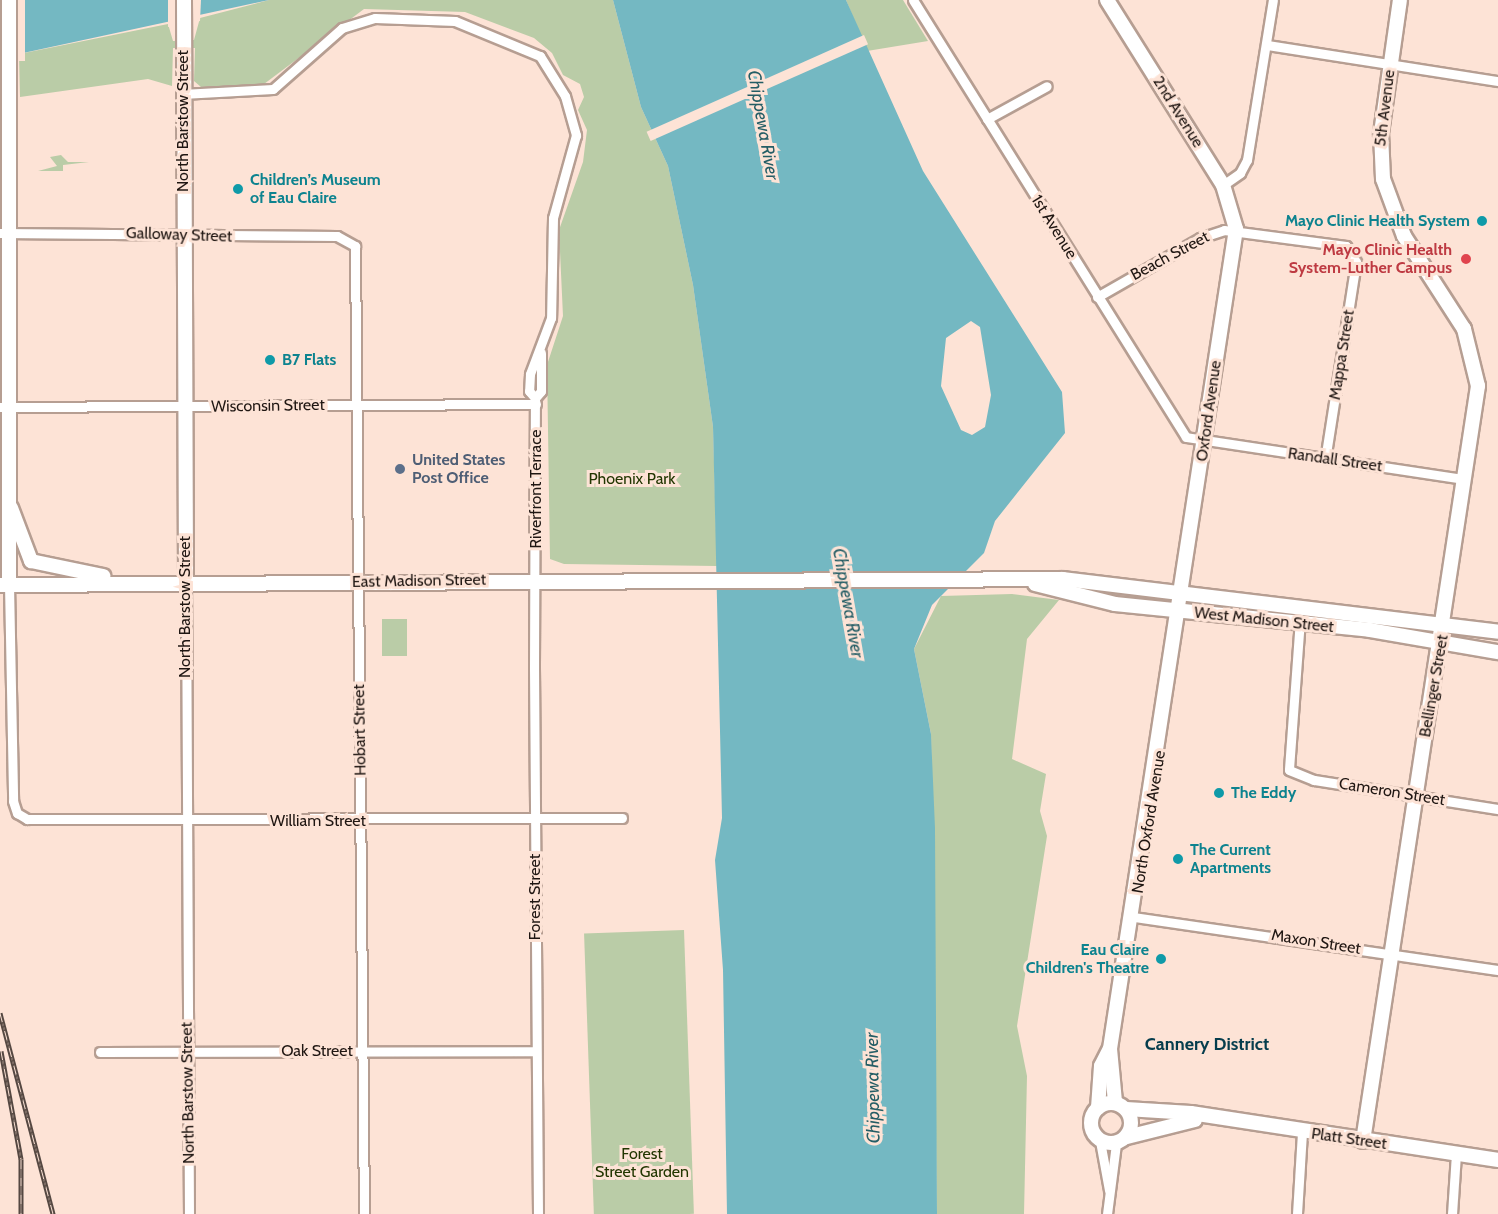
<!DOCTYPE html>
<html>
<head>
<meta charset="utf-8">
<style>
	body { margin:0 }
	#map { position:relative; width:1498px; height:1214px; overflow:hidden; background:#fde3d6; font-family:Cabin,sans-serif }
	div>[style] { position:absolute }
	.green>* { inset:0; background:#bacca7; transform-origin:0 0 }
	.water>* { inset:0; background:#74b8c2 }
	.pier>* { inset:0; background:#fde3d6; transform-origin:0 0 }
	.roads { filter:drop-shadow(2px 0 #b69e92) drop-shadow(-2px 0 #b69e92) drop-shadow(0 2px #b69e92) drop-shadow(0 -2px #b69e92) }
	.street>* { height:9px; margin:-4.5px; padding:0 4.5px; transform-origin:4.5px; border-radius:4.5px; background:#fff }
	.secondary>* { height:14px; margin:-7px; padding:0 7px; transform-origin:7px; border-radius:7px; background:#fff }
	.secondary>.ring { margin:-7px; padding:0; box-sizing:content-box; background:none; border:14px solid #fff; border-radius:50% }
	.rail>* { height:5px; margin-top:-2.5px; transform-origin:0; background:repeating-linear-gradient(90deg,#fde3d6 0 9px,#554842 0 18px); box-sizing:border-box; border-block:2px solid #554842 }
	.dots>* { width:16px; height:16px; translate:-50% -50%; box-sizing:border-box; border:3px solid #fde3d6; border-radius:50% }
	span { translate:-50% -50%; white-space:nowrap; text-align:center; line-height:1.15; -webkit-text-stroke:6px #fde3d6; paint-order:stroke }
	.street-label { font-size:16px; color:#1f1612 }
	.culture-label { font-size:16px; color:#0d838f; font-weight:700 }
	.left { translate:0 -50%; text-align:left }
	.right { translate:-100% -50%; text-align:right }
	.health-label { font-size:16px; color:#be3a42; font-weight:700 }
	.service-label { font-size:16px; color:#4e5e75; font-weight:700 }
	.park-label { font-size:16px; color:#223601 }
	.water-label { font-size:18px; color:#245d65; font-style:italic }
	.neighbourhood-label { font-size:18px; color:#053d4d; font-weight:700 }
</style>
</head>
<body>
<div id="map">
	<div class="green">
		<i style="clip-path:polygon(269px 0,613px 0,641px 107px,668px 166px,693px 285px,713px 427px,717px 566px,564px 564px,550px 559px,547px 365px,563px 316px,559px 230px,583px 162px,587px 130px,578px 110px,584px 97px,580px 84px,563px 75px,552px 53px,534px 38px,465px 12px,364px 9px,264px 84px,201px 87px,194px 81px,195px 48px,173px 48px,172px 86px,148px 79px,20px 97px,19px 54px,168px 24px,173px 41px,194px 40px,200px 18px)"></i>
		<i style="clip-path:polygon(846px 0,903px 0,928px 41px,867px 51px)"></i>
		<i style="clip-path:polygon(61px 155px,68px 162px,89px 162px,63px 165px,63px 171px,38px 171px,57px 166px,50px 157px)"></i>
		<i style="clip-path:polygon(1012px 594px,1059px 600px,1027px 639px,1012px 759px,1046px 774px,1040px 811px,1047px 836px,1017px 1026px,1027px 1076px,1024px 1214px,937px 1214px,931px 734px,914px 649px,941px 596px)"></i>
		<i style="left:382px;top:619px;width:25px;height:37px"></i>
		<i style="left:684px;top:930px;width:284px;height:100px;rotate:88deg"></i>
	</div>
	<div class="water">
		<i style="clip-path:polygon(0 0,269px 0,0 58px)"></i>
		<i style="clip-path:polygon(evenodd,613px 0,846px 0,923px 171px,1062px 392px,1065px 433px,995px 521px,984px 553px,932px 605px,914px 649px,931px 734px,935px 828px,937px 1214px,727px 1214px,723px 970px,715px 860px,722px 818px,713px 427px,693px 285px,668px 166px,641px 107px,613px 0,971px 321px,980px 327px,991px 395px,985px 427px,972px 435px,961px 430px,941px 386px,946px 338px,971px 321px)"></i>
	</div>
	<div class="pier">
		<i style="left:0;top:0;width:25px;height:61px"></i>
		<i style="clip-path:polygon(168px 0,201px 0,200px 21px,168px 27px)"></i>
		<i style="left:864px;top:35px;width:10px;height:238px;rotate:66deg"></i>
	</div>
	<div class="roads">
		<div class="street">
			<i style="left:913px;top:0;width:515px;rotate:58.01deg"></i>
			<i style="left:1186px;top:437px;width:282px;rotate:8.6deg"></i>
			<i style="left:1267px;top:45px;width:234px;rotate:8.9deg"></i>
			<i style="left:182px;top:94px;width:91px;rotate:-3.1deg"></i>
			<i style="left:273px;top:89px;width:92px;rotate:-41.5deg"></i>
			<i style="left:342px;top:28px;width:34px;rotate:-17deg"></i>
			<i style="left:375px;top:18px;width:80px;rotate:2.1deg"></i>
			<i style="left:455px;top:21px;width:92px;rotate:22.4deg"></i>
			<i style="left:540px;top:56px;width:47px;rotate:58deg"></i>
			<i style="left:565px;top:96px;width:41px;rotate:74.2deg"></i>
			<i style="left:576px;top:135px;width:86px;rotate:105.5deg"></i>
			<i style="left:553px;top:218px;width:100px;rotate:91.1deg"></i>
			<i style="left:551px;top:318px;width:60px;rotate:110.6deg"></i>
			<i style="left:530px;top:374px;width:17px;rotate:93deg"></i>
			<i style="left:529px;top:391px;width:9px;rotate:49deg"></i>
			<i style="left:987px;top:119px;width:68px;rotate:-28.8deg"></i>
			<i style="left:1223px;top:185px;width:21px;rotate:-35deg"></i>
			<i style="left:1240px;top:173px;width:15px;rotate:-62deg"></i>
			<i style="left:1247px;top:160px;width:162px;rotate:-80.8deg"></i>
			<i style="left:0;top:233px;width:337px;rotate:0.5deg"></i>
			<i style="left:337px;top:236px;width:21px;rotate:29deg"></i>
			<i style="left:355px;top:246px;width:968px;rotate:89.47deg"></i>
			<i style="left:1097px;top:297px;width:119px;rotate:-29.8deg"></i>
			<i style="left:1200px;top:238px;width:25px;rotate:-18deg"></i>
			<i style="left:1224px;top:230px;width:123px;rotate:7.5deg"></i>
			<i style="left:1346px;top:246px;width:19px;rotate:58deg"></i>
			<i style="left:1356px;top:262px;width:199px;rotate:98.9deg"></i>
			<i style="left:0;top:407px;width:536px;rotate:-0.32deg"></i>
			<i style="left:186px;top:581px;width:633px;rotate:89.73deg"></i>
			<i style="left:9px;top:584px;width:217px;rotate:88.9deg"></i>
			<i style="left:13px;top:801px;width:13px;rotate:72deg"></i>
			<i style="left:17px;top:813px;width:12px;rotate:31deg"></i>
			<i style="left:27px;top:819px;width:595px;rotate:-0.1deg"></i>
			<i style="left:1300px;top:619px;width:151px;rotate:94.2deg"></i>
			<i style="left:1289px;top:770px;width:27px;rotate:22deg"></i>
			<i style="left:1314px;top:780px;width:186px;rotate:9deg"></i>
			<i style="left:1134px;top:917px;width:368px;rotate:8.3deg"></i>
			<i style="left:100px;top:1052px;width:435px;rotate:-0.1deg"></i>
			<i style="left:1100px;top:1141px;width:50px;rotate:79.6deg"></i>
			<i style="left:538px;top:1214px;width:547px;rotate:-90.42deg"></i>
			<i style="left:534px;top:667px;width:269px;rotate:-89.8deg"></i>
			<i style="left:535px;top:398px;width:9px;rotate:-49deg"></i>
			<i style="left:541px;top:391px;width:38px;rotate:-90deg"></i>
			<i style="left:1107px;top:1214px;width:71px;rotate:-82.7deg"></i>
			<i style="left:1297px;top:1214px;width:82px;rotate:-86.5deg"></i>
			<i style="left:1452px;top:1214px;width:60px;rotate:-86.2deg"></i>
		</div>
		<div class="secondary">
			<i style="left:9px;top:0;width:584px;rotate:90deg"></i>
			<i style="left:184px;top:0;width:581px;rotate:89.8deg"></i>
			<i style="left:1107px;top:0;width:218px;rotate:57.9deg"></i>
			<i style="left:1223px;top:185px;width:46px;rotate:73.5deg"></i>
			<i style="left:1236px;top:229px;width:830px;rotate:98.74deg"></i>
			<i style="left:1110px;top:1049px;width:53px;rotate:84.6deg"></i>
			<i style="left:11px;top:508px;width:57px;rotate:69.3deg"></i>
			<i style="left:31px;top:561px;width:74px;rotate:11.8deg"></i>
			<i style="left:1035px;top:584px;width:82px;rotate:14deg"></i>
			<i style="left:1115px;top:604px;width:256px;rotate:5.8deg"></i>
			<i style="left:1370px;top:630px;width:130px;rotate:9.8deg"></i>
			<i style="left:0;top:585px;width:1063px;rotate:-0.32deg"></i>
			<i style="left:1063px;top:579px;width:438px;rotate:6.9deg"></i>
			<i class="ring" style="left:1091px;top:1103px;width:26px;height:26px"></i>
			<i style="left:1098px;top:1108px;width:42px;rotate:-85.9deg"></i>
			<i style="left:1101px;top:1066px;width:18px;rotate:-63deg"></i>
			<i style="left:1126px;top:1109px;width:65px;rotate:3.5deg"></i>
			<i style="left:1191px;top:1113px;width:311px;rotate:8.7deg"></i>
			<i style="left:1127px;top:1137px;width:70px;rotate:-14deg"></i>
			<i style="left:1363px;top:1141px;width:764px;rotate:-81.34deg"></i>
			<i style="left:1478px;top:386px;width:59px;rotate:-103.8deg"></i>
			<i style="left:1464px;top:329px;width:111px;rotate:-122.8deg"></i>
			<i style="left:1404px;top:236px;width:61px;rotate:-110.2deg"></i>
			<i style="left:1383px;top:179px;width:46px;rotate:-92.5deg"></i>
			<i style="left:1381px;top:133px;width:134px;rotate:-81.9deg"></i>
		</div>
	</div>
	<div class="rail">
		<i style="left:0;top:1013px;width:208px;rotate:75.2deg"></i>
		<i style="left:1px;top:1051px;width:110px;rotate:79.5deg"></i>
		<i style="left:21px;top:1159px;width:55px;rotate:90deg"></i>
	</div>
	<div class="dots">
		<i style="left:238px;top:189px;background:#0f9aa8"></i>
		<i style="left:1482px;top:221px;background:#0f9aa8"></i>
		<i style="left:1466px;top:259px;background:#e0444e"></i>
		<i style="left:270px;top:360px;background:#0f9aa8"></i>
		<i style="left:400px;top:469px;background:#5c6f8a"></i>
		<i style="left:1219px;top:793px;background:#0f9aa8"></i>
		<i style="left:1178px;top:859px;background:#0f9aa8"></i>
		<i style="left:1161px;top:959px;background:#0f9aa8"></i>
	</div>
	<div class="street-label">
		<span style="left:1385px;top:108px;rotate:-83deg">5th Avenue</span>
		<span style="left:1178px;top:112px;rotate:58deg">2nd Avenue</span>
		<span style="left:183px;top:121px;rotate:-90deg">North Barstow Street</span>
		<span style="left:1054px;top:227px;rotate:58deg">1st Avenue</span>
		<span style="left:179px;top:235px;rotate:2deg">Galloway Street</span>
		<span style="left:1170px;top:256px;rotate:-28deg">Beach Street</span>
		<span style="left:1342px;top:355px;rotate:-81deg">Mappa Street</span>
		<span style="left:268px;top:406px;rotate:-1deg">Wisconsin Street</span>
		<span style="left:1209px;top:411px;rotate:-82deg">Oxford Avenue</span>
		<span style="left:1335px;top:460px;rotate:8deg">Randall Street</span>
		<span style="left:536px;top:489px;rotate:-90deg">Riverfront Terrace</span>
		<span style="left:419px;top:581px;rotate:-1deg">East Madison Street</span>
		<span style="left:185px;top:607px;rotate:-90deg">North Barstow Street</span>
		<span style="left:1264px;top:620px;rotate:6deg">West Madison Street</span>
		<span style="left:1434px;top:686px;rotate:-80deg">Bellinger Street</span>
		<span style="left:360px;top:730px;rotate:-91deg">Hobart Street</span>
		<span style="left:1392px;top:792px;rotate:9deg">Cameron Street</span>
		<span style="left:318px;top:821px">William Street</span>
		<span style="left:1149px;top:822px;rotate:-81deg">North Oxford Avenue</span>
		<span style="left:535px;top:897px;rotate:-90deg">Forest Street</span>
		<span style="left:1316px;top:942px;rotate:9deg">Maxon Street</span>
		<span style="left:317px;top:1051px">Oak Street</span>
		<span style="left:188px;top:1093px;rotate:-91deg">North Barstow Street</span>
		<span style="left:1349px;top:1139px;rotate:8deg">Platt Street</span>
	</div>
	<div class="culture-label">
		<span class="left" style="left:250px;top:189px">Children’s Museum<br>of Eau Claire</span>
		<span class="right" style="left:1470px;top:221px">Mayo Clinic Health System</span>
		<span class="left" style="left:282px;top:360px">B7 Flats</span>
		<span class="left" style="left:1231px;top:793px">The Eddy</span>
		<span class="left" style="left:1190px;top:859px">The Current<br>Apartments</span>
		<span class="right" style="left:1149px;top:959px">Eau Claire<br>Children's Theatre</span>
	</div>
	<div class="health-label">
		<span class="right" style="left:1452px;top:259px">Mayo Clinic Health<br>System-Luther Campus</span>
	</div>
	<div class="service-label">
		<span class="left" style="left:412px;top:469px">United States<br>Post Office</span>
	</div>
	<div class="park-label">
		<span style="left:632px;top:479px">Phoenix Park</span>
		<span style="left:642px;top:1163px">Forest<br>Street Garden</span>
	</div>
	<div class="water-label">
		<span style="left:763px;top:125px;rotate:80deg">Chippewa River</span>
		<span style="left:848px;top:603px;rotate:80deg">Chippewa River</span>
		<span style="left:873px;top:1088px;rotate:-91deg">Chippewa River</span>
	</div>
	<div class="neighbourhood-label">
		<span style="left:1207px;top:1044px">Cannery District</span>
	</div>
</div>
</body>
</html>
